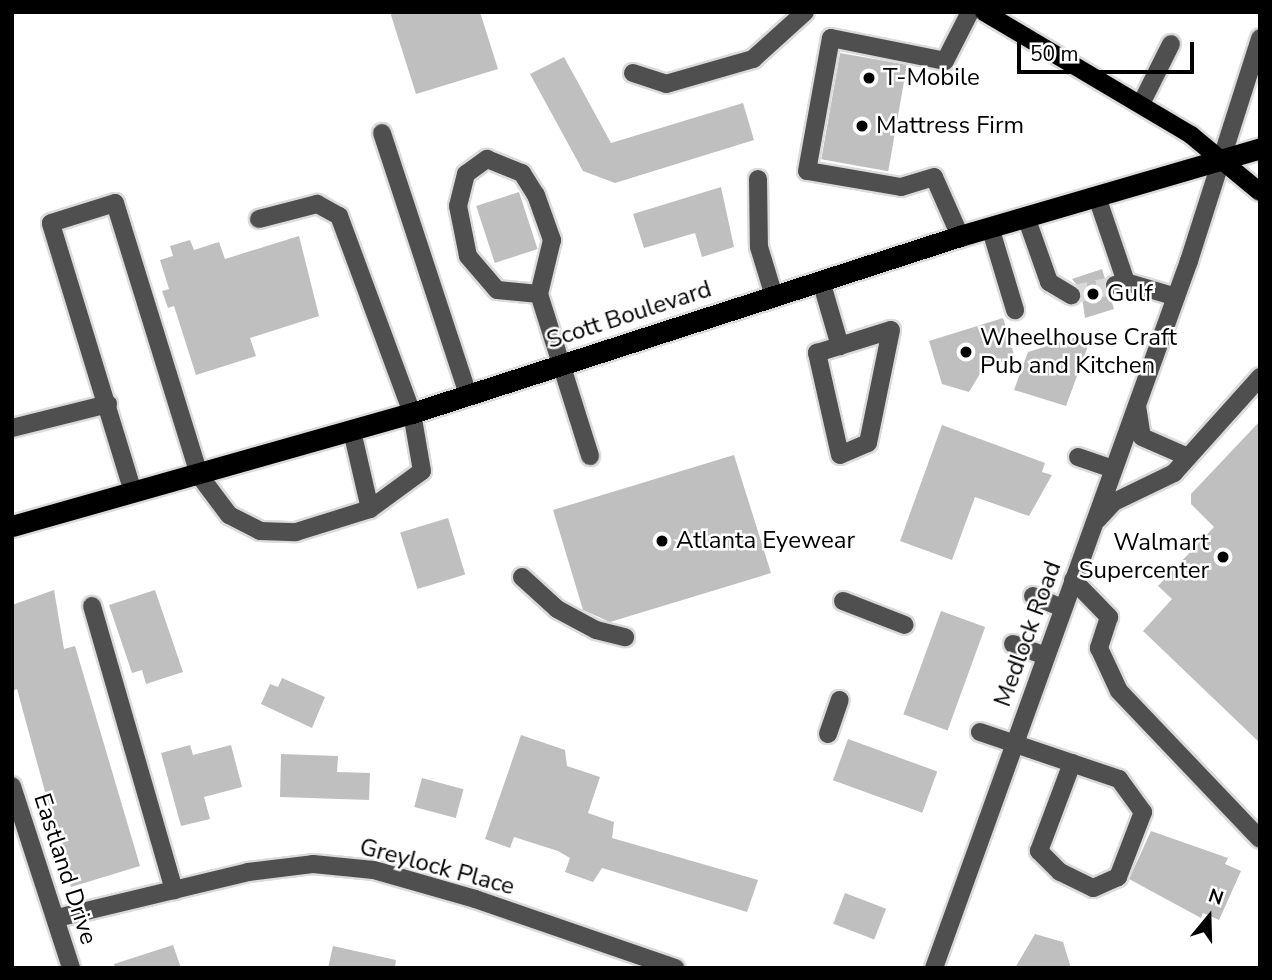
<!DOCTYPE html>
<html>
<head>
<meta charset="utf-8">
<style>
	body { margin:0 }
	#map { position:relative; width:1272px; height:980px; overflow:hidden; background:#fff; font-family:"Nunito Sans",sans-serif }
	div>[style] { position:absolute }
	.building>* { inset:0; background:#bfbfbf; transform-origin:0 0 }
	.minor-tunnel>* { height:18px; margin-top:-9px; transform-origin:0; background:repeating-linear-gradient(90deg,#d9d9d9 0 18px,transparent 0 27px) }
	.roads { filter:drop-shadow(2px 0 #dbdbdb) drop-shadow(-2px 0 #dbdbdb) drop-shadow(0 2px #dbdbdb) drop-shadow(0 -2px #dbdbdb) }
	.minor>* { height:18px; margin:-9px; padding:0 9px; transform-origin:9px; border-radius:9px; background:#4f4f4f }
	.major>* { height:18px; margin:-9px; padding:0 9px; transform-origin:9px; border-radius:9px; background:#000 }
	.highway>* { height:21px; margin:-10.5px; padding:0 10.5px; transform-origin:10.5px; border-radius:10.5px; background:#000 }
	.dots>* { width:19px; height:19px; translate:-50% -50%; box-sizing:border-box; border:4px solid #fff; border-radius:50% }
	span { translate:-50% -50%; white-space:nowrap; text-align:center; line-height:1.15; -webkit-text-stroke:5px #fff; paint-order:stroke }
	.poi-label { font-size:24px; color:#000 }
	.left { translate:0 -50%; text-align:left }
	.right { translate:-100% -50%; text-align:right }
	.street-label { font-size:24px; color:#000 }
	.frame { position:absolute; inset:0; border:14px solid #000; pointer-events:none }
	.north { position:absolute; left:1174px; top:882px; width:70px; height:70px; -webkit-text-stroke:5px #fff; paint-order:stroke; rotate:19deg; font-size:19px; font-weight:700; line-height:28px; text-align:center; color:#000 }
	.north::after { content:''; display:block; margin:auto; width:24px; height:32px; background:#000; clip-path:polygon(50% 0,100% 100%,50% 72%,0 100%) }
	.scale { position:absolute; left:1017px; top:42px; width:177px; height:32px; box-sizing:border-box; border:4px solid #000; border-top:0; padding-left:9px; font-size:21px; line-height:24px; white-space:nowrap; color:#000; -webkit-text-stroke:5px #fff; paint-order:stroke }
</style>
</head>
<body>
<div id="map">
	<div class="building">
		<i style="clip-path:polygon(390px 12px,480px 12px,498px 69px,416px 94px)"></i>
		<i style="left:840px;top:53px;width:68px;height:108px;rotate:10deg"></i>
		<i style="clip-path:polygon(564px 57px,611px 143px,743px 103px,754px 140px,615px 183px,583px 171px,530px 74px)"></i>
		<i style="clip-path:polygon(721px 187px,734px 247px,702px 257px,695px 233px,644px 248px,633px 214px)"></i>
		<i style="left:519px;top:192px;width:60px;height:45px;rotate:72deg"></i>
		<i style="clip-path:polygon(299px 236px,319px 316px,250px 338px,256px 356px,196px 375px,174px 306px,168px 308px,162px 291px,169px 289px,160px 260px,173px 256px,170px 246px,190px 240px,194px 250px,219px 242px,225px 259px)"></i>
		<i style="clip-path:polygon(1102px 269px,1114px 309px,1085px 318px,1081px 290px,1072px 279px)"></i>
		<i style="clip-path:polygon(1003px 318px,1015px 358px,984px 367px,969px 392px,942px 384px,929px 341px)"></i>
		<i style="clip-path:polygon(1083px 335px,1088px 346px,1066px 406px,1014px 390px,1028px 352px)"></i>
		<i style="clip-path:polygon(1260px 421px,1260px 743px,1143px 631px,1172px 599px,1158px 586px,1214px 527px,1191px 504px,1191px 494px)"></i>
		<i style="clip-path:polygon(942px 425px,1045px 463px,1042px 472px,1052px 475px,1029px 516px,975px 497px,952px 560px,900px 541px)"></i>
		<i style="clip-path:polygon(734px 455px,771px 573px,610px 622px,583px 610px,553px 510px)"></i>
		<i style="left:448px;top:518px;width:59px;height:50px;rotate:73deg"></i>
		<i style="clip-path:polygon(54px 590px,64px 649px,75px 646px,140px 866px,71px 887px,17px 689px,12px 691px,12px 605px)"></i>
		<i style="clip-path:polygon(155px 590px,183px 672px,146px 684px,142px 670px,132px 673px,109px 605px)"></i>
		<i style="left:941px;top:611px;width:47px;height:110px;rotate:20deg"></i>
		<i style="clip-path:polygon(282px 678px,325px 697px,312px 728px,261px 704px,270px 684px,278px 687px)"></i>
		<i style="clip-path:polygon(521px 735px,565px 750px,567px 766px,600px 777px,588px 813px,614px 822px,612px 838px,758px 880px,747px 912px,602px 868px,593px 882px,565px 872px,570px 858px,558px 851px,514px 837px,510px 848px,485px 839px)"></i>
		<i style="left:848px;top:739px;width:95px;height:44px;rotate:20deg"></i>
		<i style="clip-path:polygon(190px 745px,193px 755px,231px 745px,242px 787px,204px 797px,210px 819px,181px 826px,161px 753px)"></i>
		<i style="clip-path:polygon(281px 754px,338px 756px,337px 772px,370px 773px,369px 800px,280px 797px)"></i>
		<i style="left:422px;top:778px;width:43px;height:30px;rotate:15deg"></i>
		<i style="clip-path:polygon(1151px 831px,1228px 858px,1225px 864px,1241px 871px,1219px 920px,1203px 913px,1201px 918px,1129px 879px)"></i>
		<i style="left:845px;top:893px;width:44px;height:33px;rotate:21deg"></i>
		<i style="clip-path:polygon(1035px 934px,1063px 942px,1071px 968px,1015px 968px)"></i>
		<i style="clip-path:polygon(173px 945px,181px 968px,115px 968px,114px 964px)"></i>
		<i style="clip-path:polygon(333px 946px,396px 960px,395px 968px,328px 968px)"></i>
	</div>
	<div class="minor-tunnel">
		<i style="left:1071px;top:295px;width:45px;rotate:-12.8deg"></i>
	</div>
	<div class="roads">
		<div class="minor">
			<i style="left:633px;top:73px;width:35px;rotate:18deg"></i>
			<i style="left:666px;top:84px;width:91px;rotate:-16deg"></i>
			<i style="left:753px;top:59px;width:70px;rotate:-42.1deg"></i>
			<i style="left:1141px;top:104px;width:67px;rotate:-63.4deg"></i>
			<i style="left:382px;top:133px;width:275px;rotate:71.8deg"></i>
			<i style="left:758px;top:179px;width:68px;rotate:89.2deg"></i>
			<i style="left:759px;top:247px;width:51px;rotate:73deg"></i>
			<i style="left:1097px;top:197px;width:90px;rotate:71.2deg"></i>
			<i style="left:1026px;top:217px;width:69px;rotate:70.5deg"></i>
			<i style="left:1049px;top:282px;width:26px;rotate:31deg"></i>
			<i style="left:990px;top:227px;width:87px;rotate:73.2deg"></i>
			<i style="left:960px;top:236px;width:64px;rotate:-113.8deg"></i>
			<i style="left:934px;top:177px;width:34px;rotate:163deg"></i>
			<i style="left:901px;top:187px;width:95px;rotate:-170.3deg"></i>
			<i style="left:807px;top:171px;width:135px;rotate:-79.8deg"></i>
			<i style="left:831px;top:38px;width:116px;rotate:11.4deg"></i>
			<i style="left:945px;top:61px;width:55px;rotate:-63deg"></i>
			<i style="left:821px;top:281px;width:68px;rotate:73.7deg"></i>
			<i style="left:1115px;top:285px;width:11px;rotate:-15deg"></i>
			<i style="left:1126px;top:282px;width:52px;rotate:16.7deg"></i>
			<i style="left:539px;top:294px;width:42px;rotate:-174.6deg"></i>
			<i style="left:497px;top:290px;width:45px;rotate:-130.5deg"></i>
			<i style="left:468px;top:256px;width:51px;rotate:-101.3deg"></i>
			<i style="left:458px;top:206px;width:33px;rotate:-76deg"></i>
			<i style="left:466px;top:174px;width:26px;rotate:-36deg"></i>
			<i style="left:487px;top:159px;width:38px;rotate:22deg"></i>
			<i style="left:522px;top:173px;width:26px;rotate:58deg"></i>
			<i style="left:536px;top:195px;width:48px;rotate:70.4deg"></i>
			<i style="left:552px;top:240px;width:56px;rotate:103.5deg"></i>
			<i style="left:539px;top:294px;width:170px;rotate:72.5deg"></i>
			<i style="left:891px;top:330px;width:115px;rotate:101.5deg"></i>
			<i style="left:868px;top:443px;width:30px;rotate:157deg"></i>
			<i style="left:840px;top:455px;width:105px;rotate:-102.7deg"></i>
			<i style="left:817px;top:353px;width:77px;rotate:-17.3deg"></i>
			<i style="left:1137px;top:406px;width:31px;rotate:81deg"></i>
			<i style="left:1142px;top:437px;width:45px;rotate:23.7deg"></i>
			<i style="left:12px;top:428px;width:99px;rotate:-14deg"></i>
			<i style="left:352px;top:431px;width:80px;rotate:77deg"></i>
			<i style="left:1078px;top:457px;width:37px;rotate:19deg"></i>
			<i style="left:133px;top:492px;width:281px;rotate:-107deg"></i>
			<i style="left:51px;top:223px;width:67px;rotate:-17.4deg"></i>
			<i style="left:115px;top:203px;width:285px;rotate:72.8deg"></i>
			<i style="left:199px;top:475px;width:50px;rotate:53.1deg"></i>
			<i style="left:229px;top:515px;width:35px;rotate:27deg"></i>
			<i style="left:260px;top:531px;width:36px;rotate:2deg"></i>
			<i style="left:296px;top:532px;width:77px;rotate:-17.3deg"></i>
			<i style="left:370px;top:509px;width:64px;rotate:-36.2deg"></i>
			<i style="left:422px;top:471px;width:59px;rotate:-99.8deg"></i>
			<i style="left:412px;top:413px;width:210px;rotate:-110.3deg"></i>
			<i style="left:339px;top:216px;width:25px;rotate:-151deg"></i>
			<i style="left:317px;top:204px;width:60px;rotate:165.5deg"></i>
			<i style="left:1098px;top:519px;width:23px;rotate:-47deg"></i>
			<i style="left:1114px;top:502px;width:67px;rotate:-25.8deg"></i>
			<i style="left:1174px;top:473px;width:129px;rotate:-48.1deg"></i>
			<i style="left:522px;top:577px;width:47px;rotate:42.4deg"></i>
			<i style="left:557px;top:609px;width:44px;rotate:28.3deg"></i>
			<i style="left:596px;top:630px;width:30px;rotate:14deg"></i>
			<i style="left:1073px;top:580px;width:52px;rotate:45.8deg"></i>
			<i style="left:1109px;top:617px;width:33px;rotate:108deg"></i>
			<i style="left:1099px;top:648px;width:47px;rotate:65.1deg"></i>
			<i style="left:1119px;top:691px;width:204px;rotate:46.4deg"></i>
			<i style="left:1033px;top:596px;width:32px;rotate:22deg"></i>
			<i style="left:843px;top:601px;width:66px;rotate:21.2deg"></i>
			<i style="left:92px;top:606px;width:296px;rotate:73.9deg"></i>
			<i style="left:1013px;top:644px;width:35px;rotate:20deg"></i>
			<i style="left:980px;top:732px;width:147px;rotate:18.7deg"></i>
			<i style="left:1119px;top:779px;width:41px;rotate:54deg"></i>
			<i style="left:1143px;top:812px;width:70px;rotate:111deg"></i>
			<i style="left:1118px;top:877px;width:27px;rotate:156deg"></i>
			<i style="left:1093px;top:888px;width:37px;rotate:-154deg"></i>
			<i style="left:1060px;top:872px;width:30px;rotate:-135deg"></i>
			<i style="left:1039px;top:851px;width:94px;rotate:-69.4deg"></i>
			<i style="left:828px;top:734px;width:36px;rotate:-71deg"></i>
			<i style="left:12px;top:786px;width:191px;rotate:72deg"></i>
			<i style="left:57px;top:918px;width:196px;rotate:-13.5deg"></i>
			<i style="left:248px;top:872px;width:65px;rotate:-7deg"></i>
			<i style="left:313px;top:864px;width:61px;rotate:5.6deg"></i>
			<i style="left:374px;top:870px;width:105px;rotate:16deg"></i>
			<i style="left:475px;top:899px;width:212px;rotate:19deg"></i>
			<i style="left:934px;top:968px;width:752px;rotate:-70.17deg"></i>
			<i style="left:1189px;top:261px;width:234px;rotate:-72.3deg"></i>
		</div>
		<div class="major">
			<i style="left:984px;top:12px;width:241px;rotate:30.7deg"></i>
			<i style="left:1191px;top:135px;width:89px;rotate:39.6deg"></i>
		</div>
		<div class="highway">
			<i style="left:12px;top:526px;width:416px;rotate:-15.8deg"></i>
			<i style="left:412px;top:413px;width:576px;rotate:-17.9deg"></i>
			<i style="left:960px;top:236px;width:313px;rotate:-16.3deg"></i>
		</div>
	</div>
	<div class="dots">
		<i style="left:869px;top:78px;background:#000"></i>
		<i style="left:862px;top:126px;background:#000"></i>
		<i style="left:1093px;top:294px;background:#000"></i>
		<i style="left:966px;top:352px;background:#000"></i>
		<i style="left:662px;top:541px;background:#000"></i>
		<i style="left:1223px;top:557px;background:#000"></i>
	</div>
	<div class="poi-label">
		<span class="left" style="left:883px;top:78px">T-Mobile</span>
		<span class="left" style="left:876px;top:126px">Mattress Firm</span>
		<span class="left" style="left:1107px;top:294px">Gulf</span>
		<span class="left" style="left:980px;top:352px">Wheelhouse Craft<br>Pub and Kitchen</span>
		<span class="left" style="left:676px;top:541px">Atlanta Eyewear</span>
		<span class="right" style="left:1209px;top:557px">Walmart<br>Supercenter</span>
	</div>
	<div class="street-label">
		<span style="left:629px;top:315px;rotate:-18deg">Scott Boulevard</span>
		<span style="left:1028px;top:634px;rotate:-70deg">Medlock Road</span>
		<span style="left:437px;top:867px;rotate:15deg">Greylock Place</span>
		<span style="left:65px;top:869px;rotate:72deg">Eastland Drive</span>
	</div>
	<div class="frame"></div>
	<div class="north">N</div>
	<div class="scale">50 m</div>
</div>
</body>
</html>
